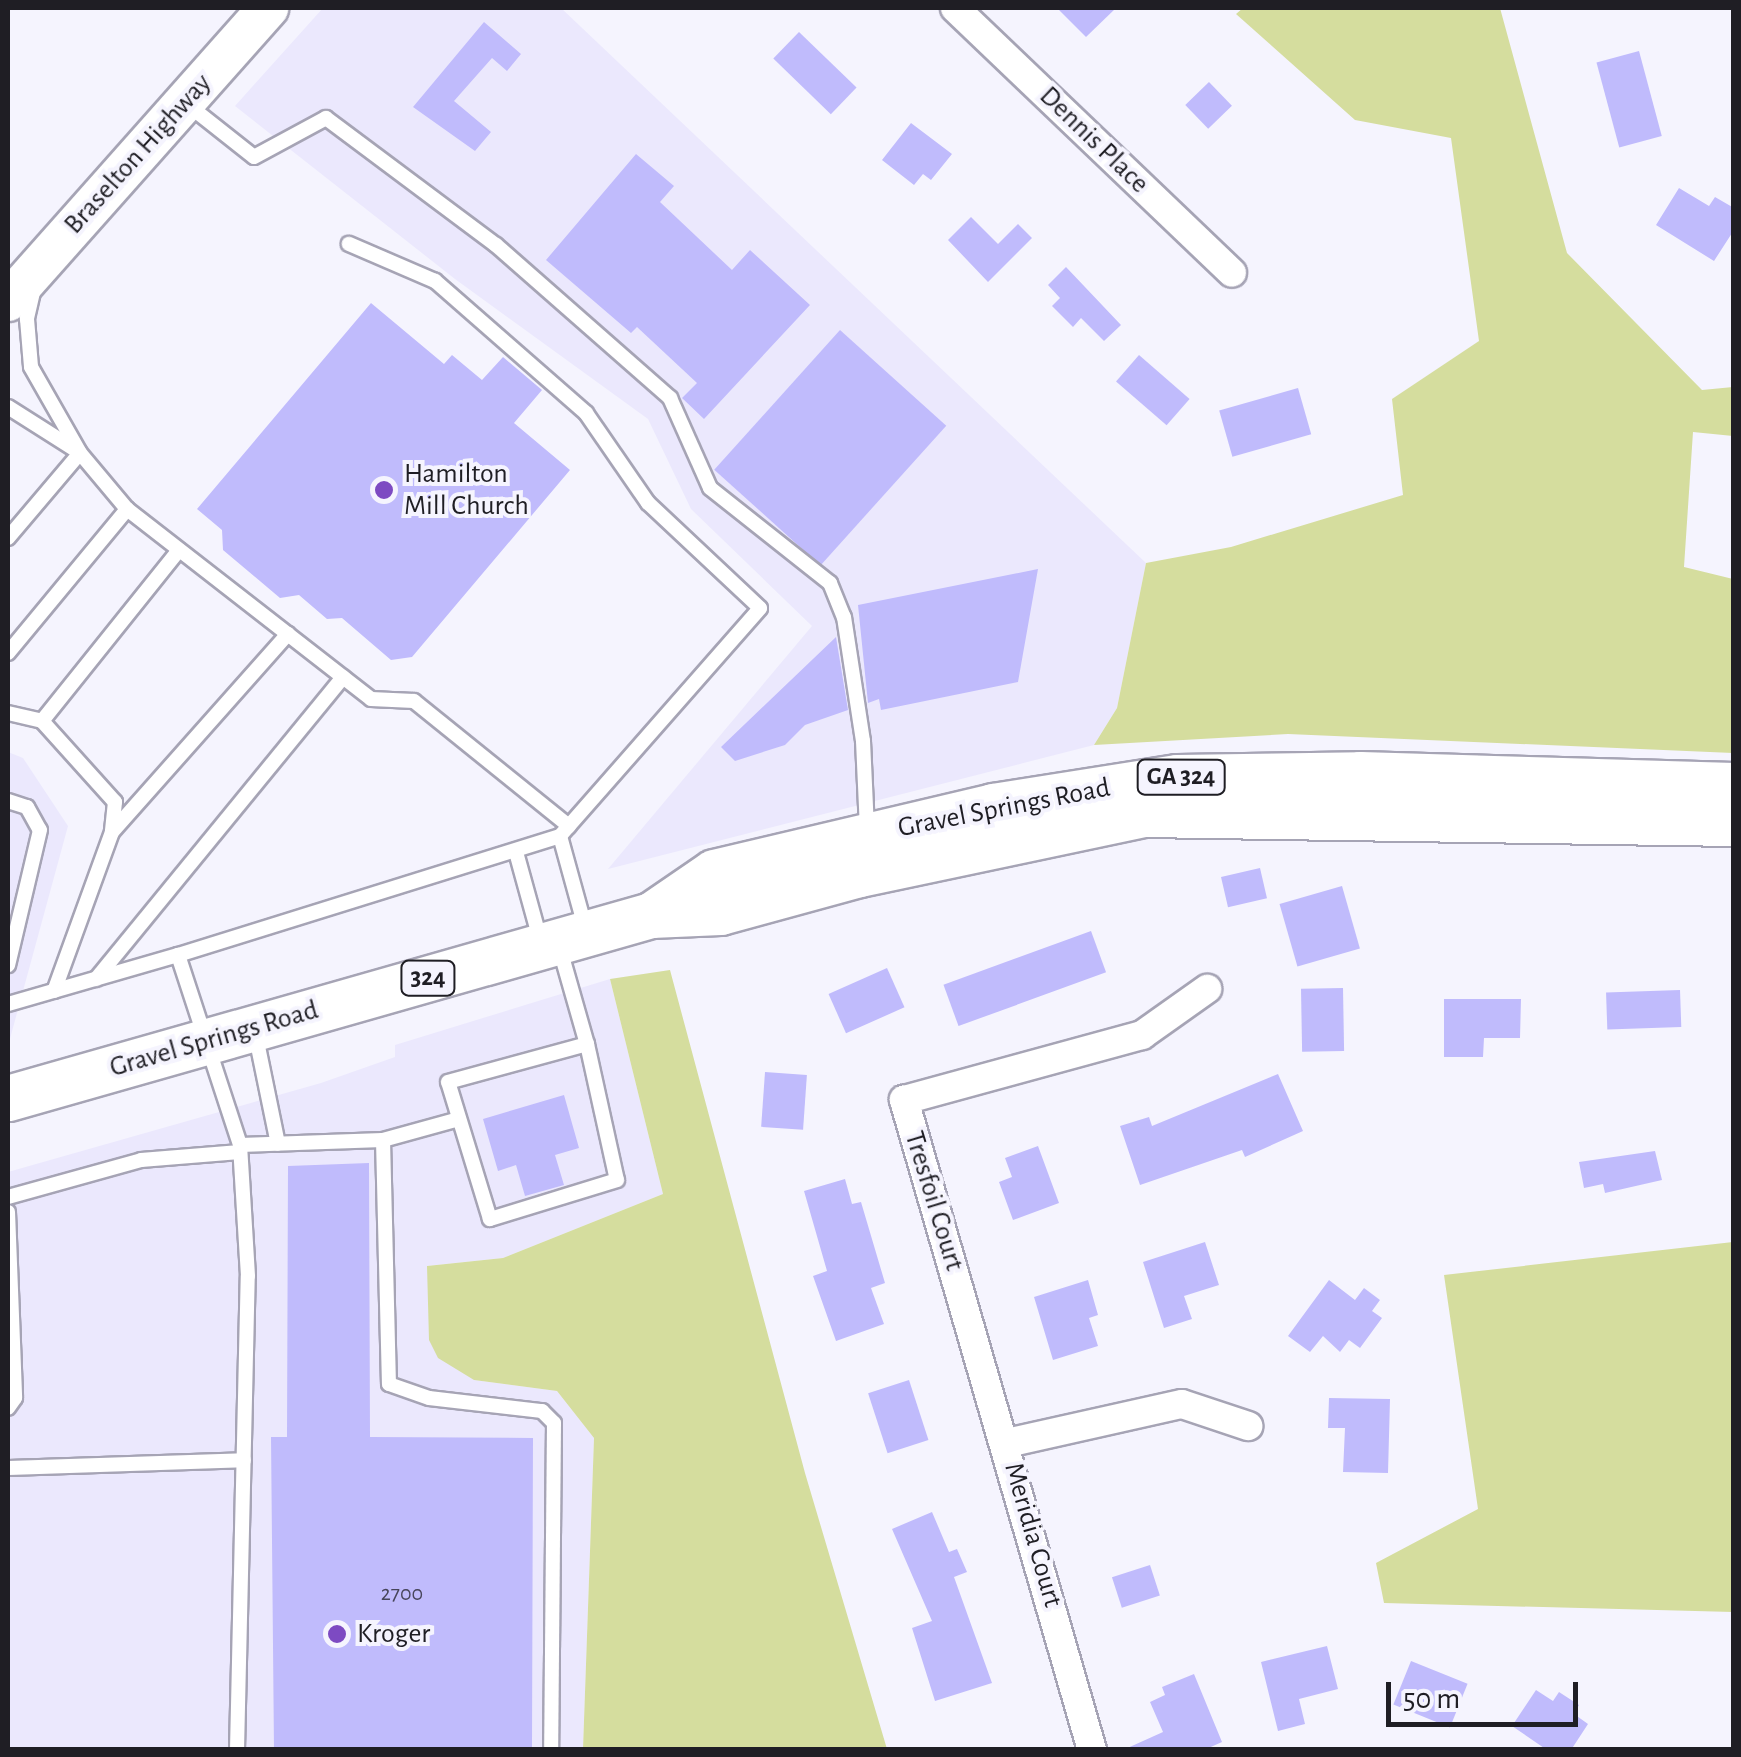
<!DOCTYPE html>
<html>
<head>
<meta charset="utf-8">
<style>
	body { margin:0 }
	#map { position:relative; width:1741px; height:1757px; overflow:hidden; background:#f5f4fe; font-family:"Alegreya Sans",sans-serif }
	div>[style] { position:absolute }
	.built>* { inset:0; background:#ebe8fd }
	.green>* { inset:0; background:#d5dd9e }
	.building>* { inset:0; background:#c0bbfc; transform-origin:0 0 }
	.roads { filter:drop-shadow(2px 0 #a6a4b5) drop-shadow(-2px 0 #a6a4b5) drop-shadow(0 2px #a6a4b5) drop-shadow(0 -2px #a6a4b5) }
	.service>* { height:14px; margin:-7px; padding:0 7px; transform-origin:7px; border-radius:7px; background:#fff }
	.minor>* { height:28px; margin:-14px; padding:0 14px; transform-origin:14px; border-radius:14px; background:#fff }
	.secondary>* { height:40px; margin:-20px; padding:0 20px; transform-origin:20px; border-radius:20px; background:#fff }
	.primary>* { height:45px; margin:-22.5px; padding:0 22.5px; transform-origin:22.5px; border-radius:22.5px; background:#fff }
	.dots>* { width:28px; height:28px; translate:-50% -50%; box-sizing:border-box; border:5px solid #f5f4fe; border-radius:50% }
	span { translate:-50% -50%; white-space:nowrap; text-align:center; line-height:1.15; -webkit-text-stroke:8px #f5f4fe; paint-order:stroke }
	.number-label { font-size:22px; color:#47455a }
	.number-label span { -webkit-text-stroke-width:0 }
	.shield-label span { padding:2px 8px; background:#f5f4fe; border:2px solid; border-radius:8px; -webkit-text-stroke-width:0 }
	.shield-label { font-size:25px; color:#1f1e24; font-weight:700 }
	.street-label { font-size:28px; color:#1f1e24 }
	.poi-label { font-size:28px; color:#1f1e24 }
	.left { translate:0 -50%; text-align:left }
	.frame { position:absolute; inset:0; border:10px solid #1f1e24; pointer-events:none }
	.scale { position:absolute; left:1386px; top:1682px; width:192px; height:45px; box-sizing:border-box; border:5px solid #1f1e24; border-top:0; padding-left:12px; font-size:30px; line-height:35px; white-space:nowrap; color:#1f1e24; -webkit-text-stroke:8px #f5f4fe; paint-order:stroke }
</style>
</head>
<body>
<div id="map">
	<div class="built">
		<i style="clip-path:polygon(323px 8px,561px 8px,1146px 563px,1117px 708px,1094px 745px,608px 869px,812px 626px,691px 509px,648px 419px,455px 279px,235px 106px)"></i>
		<i style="clip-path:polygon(8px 752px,23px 758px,68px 826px,8px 1046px)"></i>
		<i style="clip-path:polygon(610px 979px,663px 1194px,503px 1258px,427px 1266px,474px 1380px,557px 1391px,594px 1438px,583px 1749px,8px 1750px,8px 1172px,321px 1083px,395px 1057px,395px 1045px)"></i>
	</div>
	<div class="green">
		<i style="clip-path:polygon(1243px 8px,1500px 8px,1567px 253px,1702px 390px,1733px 387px,1733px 436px,1693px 432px,1684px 567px,1733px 579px,1733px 753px,1288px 734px,1094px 745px,1117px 708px,1146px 563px,1231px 547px,1403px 495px,1392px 399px,1479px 341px,1451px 138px,1355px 120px,1236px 14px)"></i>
		<i style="clip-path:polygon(670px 970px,805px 1473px,887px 1749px,583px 1749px,594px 1438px,557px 1391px,474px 1380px,438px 1358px,429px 1340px,427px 1266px,503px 1258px,663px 1194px,610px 979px)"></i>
		<i style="clip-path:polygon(1733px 1242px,1733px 1612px,1384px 1603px,1376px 1563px,1478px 1509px,1444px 1275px)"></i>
	</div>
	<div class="building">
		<i style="clip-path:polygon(1057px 8px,1116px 8px,1086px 37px)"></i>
		<i style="clip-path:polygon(484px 22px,521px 54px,507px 71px,492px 58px,454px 101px,491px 132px,475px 151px,413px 107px)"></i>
		<i style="left:799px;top:32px;width:80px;height:37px;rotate:44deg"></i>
		<i style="left:1639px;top:51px;width:88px;height:44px;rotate:75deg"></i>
		<i style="left:1209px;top:82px;width:33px;height:33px;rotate:46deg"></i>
		<i style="clip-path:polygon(911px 123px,952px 154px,931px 180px,923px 174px,914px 185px,882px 160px)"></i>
		<i style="clip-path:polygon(636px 154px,674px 186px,660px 202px,732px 270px,750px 250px,810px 305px,704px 419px,682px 398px,697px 383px,637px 327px,631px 333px,546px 260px)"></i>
		<i style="clip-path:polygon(1679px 188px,1709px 206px,1715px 197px,1734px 208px,1734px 230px,1714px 261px,1656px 225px)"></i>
		<i style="clip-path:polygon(971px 217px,998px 244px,1018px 224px,1032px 238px,988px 282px,948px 240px)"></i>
		<i style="clip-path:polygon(1066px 267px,1121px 325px,1104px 341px,1081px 318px,1073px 327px,1052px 306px,1060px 298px,1048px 285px)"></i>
		<i style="clip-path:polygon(371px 303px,444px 364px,452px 355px,482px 380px,503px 357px,542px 390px,514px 423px,570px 470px,412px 657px,391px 660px,342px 618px,327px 619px,299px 595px,280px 598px,223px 550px,222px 530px,197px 509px)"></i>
		<i style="left:840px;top:330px;width:143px;height:188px;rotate:42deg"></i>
		<i style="left:1139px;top:355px;width:67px;height:35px;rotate:41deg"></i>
		<i style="left:1298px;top:388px;width:48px;height:82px;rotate:74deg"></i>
		<i style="clip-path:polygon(1038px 569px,1018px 682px,881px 710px,879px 699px,868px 703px,858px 605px)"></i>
		<i style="clip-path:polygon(836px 637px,848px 710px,805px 725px,785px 745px,735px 761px,721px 747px)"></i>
		<i style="left:1260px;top:868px;width:31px;height:40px;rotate:77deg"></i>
		<i style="left:1342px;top:886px;width:65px;height:65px;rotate:74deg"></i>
		<i style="left:1091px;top:931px;width:44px;height:157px;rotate:70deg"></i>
		<i style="left:887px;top:968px;width:43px;height:64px;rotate:66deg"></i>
		<i style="left:1343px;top:988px;width:63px;height:42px;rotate:89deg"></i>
		<i style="left:1680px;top:990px;width:37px;height:74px;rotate:88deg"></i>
		<i style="clip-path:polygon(1444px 999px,1521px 999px,1520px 1038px,1484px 1038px,1483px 1057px,1444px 1057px)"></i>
		<i style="left:765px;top:1072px;width:42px;height:55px;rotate:4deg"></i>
		<i style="clip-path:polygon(1278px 1074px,1303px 1131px,1245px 1157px,1242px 1150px,1140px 1185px,1120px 1126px,1149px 1117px,1152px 1126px)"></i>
		<i style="clip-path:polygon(564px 1095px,579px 1148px,555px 1155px,564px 1185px,525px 1196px,516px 1165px,498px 1171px,483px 1119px)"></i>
		<i style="clip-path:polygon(1038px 1146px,1059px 1203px,1013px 1220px,999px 1182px,1012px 1177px,1005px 1158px)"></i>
		<i style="clip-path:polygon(1655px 1151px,1662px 1180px,1605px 1193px,1603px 1184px,1584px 1188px,1579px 1162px)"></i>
		<i style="clip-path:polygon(369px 1163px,370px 1437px,533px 1438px,532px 1750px,274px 1750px,271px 1437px,287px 1437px,288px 1166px)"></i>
		<i style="clip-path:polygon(845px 1179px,852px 1204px,861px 1202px,885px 1283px,871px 1288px,884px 1324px,836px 1341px,813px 1276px,827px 1271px,804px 1191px)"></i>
		<i style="clip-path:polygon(1205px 1242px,1219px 1285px,1184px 1296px,1192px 1319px,1164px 1328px,1143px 1262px)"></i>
		<i style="clip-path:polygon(1088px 1280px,1098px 1315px,1089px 1318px,1098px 1346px,1053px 1360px,1034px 1297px)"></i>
		<i style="clip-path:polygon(1329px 1280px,1355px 1300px,1364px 1288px,1380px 1300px,1372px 1311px,1382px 1318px,1360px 1348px,1349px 1340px,1340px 1352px,1323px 1336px,1310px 1352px,1288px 1336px)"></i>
		<i style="left:909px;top:1380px;width:63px;height:43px;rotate:72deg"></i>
		<i style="clip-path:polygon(1329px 1398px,1390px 1399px,1388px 1473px,1343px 1472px,1345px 1428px,1328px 1428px)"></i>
		<i style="clip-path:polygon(932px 1512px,949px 1552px,957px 1549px,967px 1572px,954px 1577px,992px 1683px,935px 1701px,912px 1628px,932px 1621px,892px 1529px)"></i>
		<i style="left:1150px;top:1565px;width:32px;height:40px;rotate:72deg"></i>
		<i style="clip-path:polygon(1327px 1646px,1338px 1689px,1299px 1699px,1305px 1724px,1278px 1731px,1261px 1662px)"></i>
		<i style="left:1411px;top:1661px;width:61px;height:47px;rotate:22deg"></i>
		<i style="clip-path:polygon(1194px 1674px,1222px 1742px,1204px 1750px,1123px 1750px,1163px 1732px,1150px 1702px,1165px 1695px,1162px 1687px)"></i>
		<i style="clip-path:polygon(1536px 1690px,1553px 1701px,1559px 1692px,1579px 1705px,1574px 1714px,1588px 1724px,1571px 1750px,1547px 1750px,1512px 1726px)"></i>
	</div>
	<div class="roads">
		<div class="service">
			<i style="left:187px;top:104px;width:85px;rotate:38.3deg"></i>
			<i style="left:254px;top:157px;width:82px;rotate:-28.4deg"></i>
			<i style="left:326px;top:118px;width:212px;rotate:36.8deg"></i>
			<i style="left:496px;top:245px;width:232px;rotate:41.3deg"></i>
			<i style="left:670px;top:398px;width:98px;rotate:66deg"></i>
			<i style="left:710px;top:488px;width:153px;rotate:38.4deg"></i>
			<i style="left:830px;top:583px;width:37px;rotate:68deg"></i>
			<i style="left:844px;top:617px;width:125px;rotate:81.3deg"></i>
			<i style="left:863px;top:741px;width:89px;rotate:87.4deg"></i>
			<i style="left:34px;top:288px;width:32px;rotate:103deg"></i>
			<i style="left:27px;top:319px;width:48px;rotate:85.2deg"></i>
			<i style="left:31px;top:367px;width:99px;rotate:60.3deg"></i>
			<i style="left:80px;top:453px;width:73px;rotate:50deg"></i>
			<i style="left:127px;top:509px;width:309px;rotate:37.9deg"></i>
			<i style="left:371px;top:699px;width:43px;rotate:2.7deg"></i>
			<i style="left:414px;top:701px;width:199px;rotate:38.9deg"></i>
			<i style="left:8px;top:407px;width:84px;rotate:32.4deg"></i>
			<i style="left:8px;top:538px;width:111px;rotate:-49.7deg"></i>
			<i style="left:8px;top:653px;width:187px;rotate:-50.4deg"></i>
			<i style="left:8px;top:713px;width:35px;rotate:13deg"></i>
			<i style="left:42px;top:721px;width:109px;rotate:48deg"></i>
			<i style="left:115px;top:802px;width:30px;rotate:96deg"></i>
			<i style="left:112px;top:832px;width:169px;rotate:110deg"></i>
			<i style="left:42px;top:721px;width:219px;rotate:-51.3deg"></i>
			<i style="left:8px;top:801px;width:20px;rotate:18deg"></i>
			<i style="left:27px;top:807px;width:26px;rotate:61deg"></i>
			<i style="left:40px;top:830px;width:139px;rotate:103.3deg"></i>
			<i style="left:112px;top:832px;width:265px;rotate:-48.4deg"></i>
			<i style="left:560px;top:836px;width:94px;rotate:74.6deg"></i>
			<i style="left:516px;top:852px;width:94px;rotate:74.6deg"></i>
			<i style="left:559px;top:946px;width:102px;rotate:74.1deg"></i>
			<i style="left:587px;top:1044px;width:139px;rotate:77.6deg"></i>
			<i style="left:617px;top:1180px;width:133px;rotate:162.9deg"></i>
			<i style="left:490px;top:1219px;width:143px;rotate:-107deg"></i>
			<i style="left:448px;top:1082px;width:144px;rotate:-15.3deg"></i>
			<i style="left:178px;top:955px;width:400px;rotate:-17.3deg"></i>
			<i style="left:560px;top:836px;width:303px;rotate:-48.7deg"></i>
			<i style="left:760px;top:608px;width:154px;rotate:-136.8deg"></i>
			<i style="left:648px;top:503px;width:109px;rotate:-124.6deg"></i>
			<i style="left:586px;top:413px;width:201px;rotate:-138.8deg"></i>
			<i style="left:435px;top:281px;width:94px;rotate:-156.7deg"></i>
			<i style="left:96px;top:979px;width:390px;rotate:-50.7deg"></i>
			<i style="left:8px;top:1004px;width:177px;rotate:-16.1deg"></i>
			<i style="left:178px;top:955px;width:200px;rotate:71.9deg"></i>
			<i style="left:255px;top:1032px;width:114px;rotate:78.4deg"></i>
			<i style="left:459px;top:1119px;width:79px;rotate:164.6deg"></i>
			<i style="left:383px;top:1140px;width:244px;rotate:88.6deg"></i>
			<i style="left:389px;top:1384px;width:42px;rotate:19.3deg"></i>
			<i style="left:429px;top:1398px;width:114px;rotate:6.6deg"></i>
			<i style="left:542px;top:1411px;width:17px;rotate:45deg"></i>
			<i style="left:554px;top:1423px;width:327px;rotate:90.5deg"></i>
			<i style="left:8px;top:1197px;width:138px;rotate:-15.5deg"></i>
			<i style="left:141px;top:1160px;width:99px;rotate:-4.6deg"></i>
			<i style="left:8px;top:1212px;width:186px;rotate:87.8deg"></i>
			<i style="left:15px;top:1398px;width:12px;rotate:125deg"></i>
			<i style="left:8px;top:1468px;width:236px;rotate:-1.9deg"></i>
			<i style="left:237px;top:1750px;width:474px;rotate:-88.7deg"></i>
			<i style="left:248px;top:1276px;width:131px;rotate:-93.5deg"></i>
			<i style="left:240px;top:1145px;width:143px;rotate:-2deg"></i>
		</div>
		<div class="minor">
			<i style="left:955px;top:8px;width:383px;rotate:43.7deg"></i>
			<i style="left:1007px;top:1443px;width:179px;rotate:-12.6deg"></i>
			<i style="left:1182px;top:1404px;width:70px;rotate:18.4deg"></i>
			<i style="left:1092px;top:1750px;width:677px;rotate:-106.13deg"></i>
			<i style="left:904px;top:1100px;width:247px;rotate:-15.3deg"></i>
			<i style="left:1142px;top:1035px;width:80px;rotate:-35.3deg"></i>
		</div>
		<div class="secondary">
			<i style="left:8px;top:301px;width:392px;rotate:-48.4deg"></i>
		</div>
		<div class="primary">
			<i style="left:651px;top:915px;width:76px;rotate:-34.3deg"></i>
			<i style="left:714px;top:872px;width:287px;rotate:-13.3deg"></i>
			<i style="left:993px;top:806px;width:186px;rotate:-9deg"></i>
			<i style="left:1177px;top:777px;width:183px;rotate:-0.9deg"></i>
			<i style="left:1360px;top:774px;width:374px;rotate:1.7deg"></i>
			<i style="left:8px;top:1098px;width:669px;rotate:-15.89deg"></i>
			<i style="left:651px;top:915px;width:69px;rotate:-2.5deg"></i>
			<i style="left:720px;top:912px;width:144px;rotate:-15.3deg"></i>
			<i style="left:859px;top:874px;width:290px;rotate:-11.9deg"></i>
			<i style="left:1143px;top:814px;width:591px;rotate:0.87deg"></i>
		</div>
	</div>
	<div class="dots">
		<i style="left:384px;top:490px;background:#7d4ac2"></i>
		<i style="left:337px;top:1634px;background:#7d4ac2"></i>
	</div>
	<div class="number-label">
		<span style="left:402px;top:1594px">2700</span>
	</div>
	<div class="shield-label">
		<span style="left:1181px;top:777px">GA 324</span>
		<span style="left:428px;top:978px">324</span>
	</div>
	<div class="street-label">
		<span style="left:1094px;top:140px;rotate:44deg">Dennis Place</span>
		<span style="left:138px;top:154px;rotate:-48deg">Braselton Highway</span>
		<span style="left:1004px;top:808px;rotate:-11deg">Gravel Springs Road</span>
		<span style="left:214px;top:1039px;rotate:-16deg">Gravel Springs Road</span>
		<span style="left:934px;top:1201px;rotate:73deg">Tresfoil Court</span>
		<span style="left:1033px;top:1535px;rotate:74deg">Meridia Court</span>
	</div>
	<div class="poi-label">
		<span class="left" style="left:404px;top:490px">Hamilton<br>Mill Church</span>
		<span class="left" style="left:357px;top:1634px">Kroger</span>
	</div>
	<div class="frame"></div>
	<div class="scale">50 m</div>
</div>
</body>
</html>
